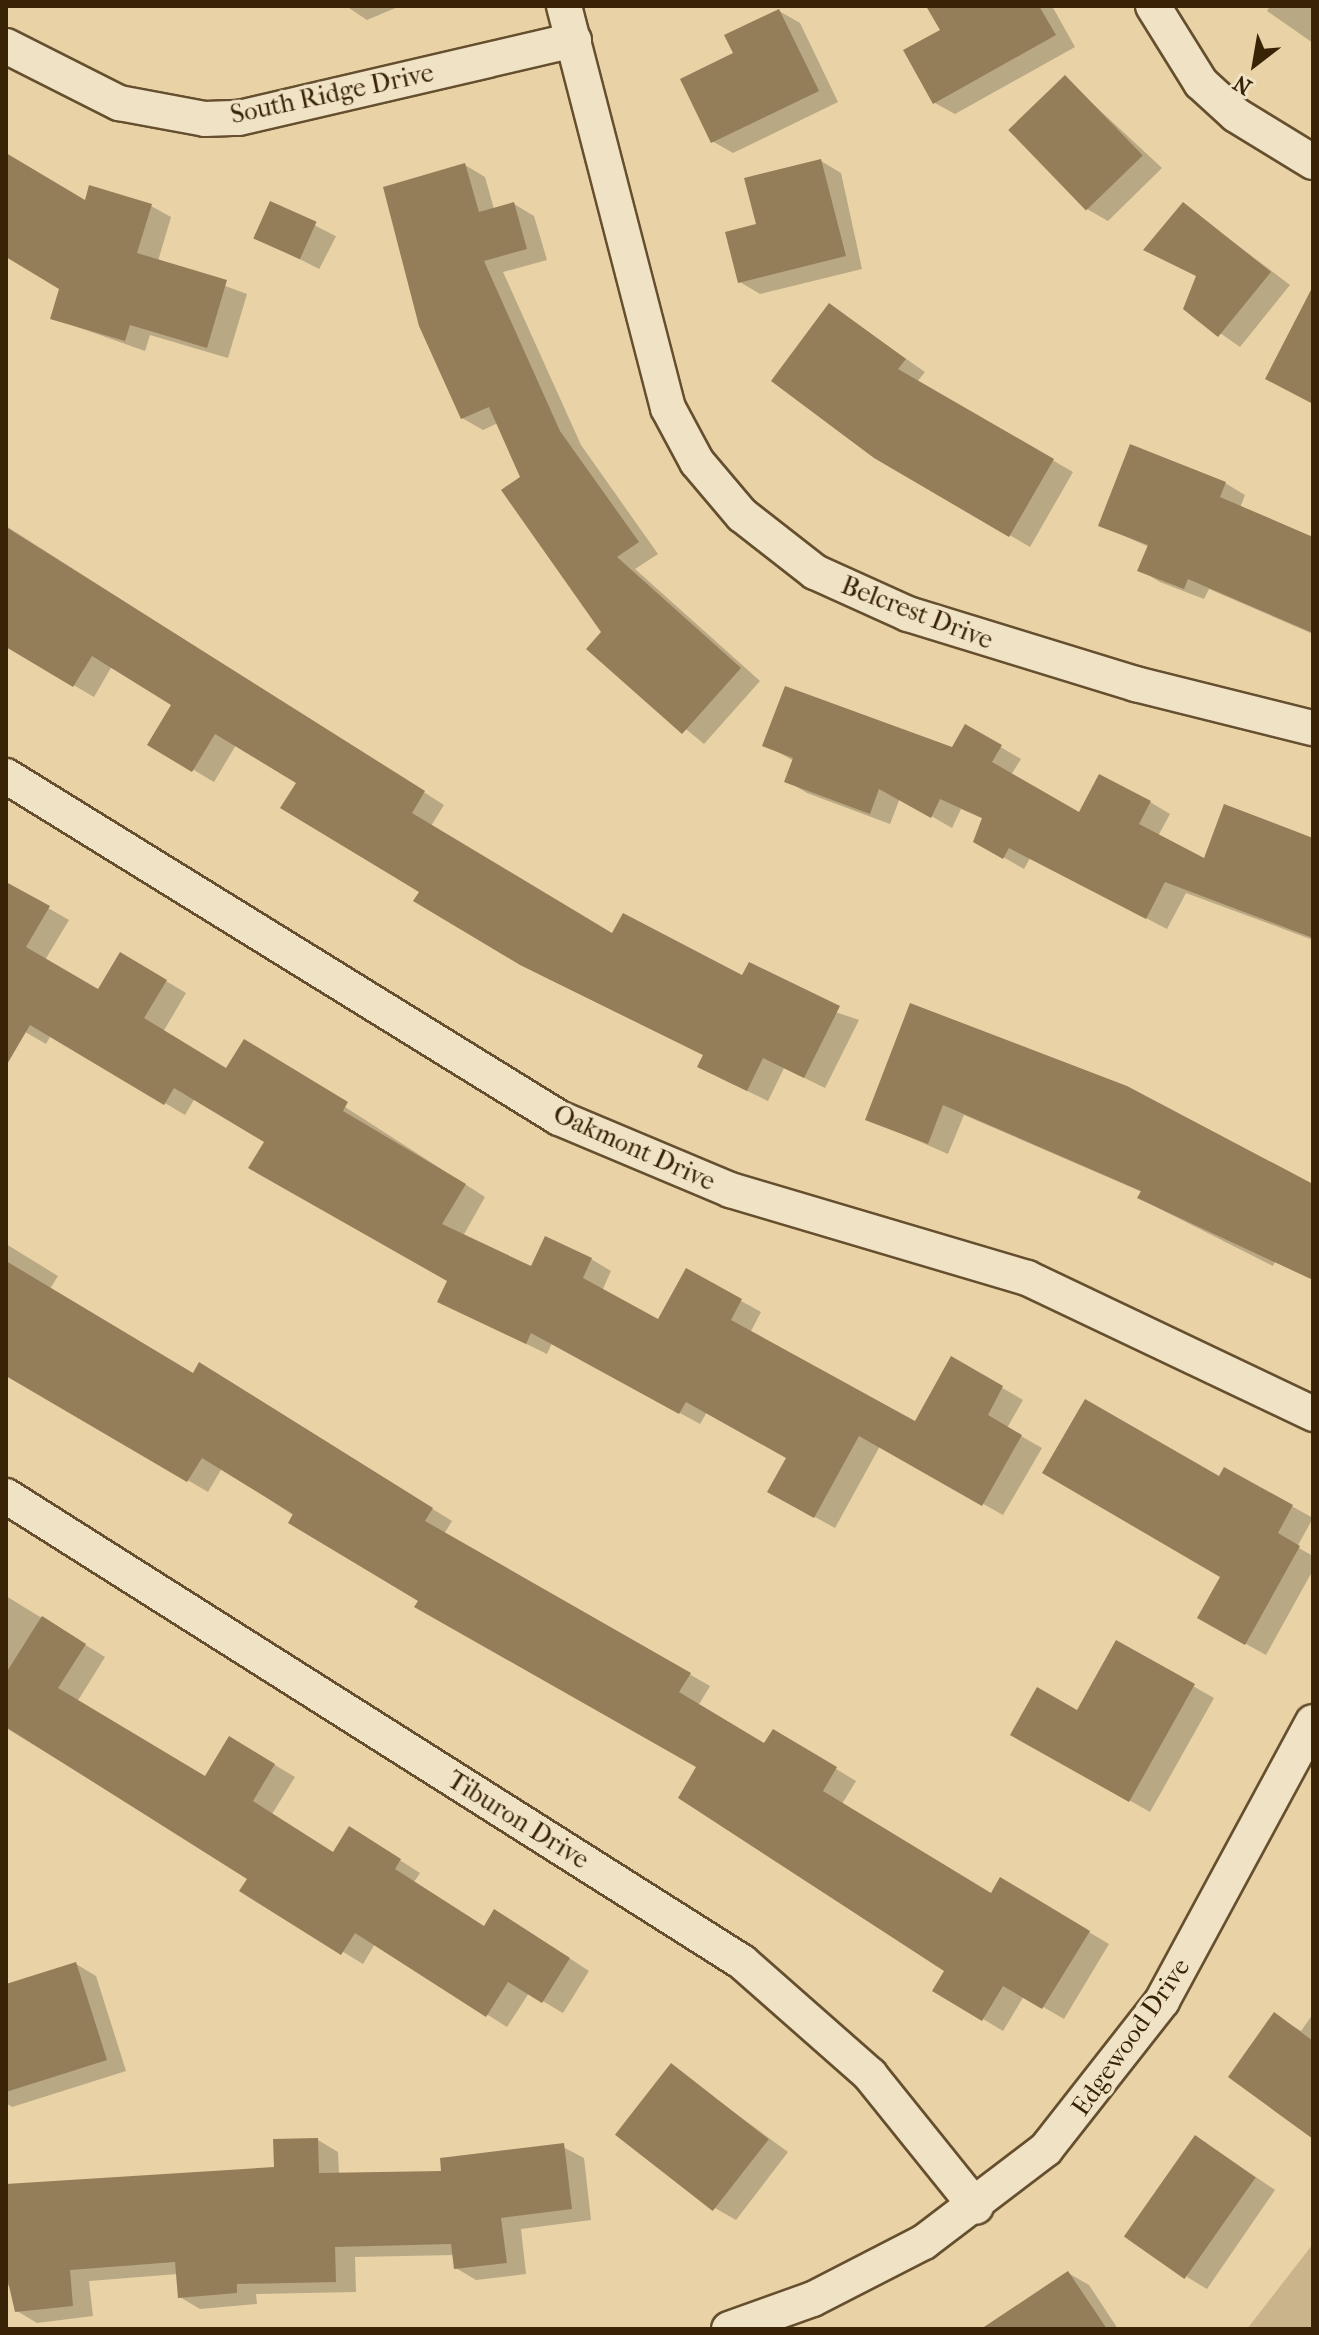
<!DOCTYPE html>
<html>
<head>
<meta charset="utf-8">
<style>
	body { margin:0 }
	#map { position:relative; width:1319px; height:2335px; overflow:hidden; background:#e8d2a6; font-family:"IM FELL French Canon",serif }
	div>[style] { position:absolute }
	.green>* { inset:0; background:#cab48b }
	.shadow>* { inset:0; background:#0003; transform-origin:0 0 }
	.building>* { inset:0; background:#947e59; transform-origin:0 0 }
	.roads { filter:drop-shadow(2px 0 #654f2e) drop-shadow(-2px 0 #654f2e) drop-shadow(0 2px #654f2e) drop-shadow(0 -2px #654f2e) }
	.minor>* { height:34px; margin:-17px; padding:0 17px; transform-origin:17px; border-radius:17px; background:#f0e2c5 }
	span { translate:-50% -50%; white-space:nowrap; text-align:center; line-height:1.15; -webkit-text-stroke:7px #f0e2c5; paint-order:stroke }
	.street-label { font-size:26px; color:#392306 }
	.frame { position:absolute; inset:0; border:8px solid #392306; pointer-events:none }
	.north { position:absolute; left:1215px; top:24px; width:80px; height:80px; -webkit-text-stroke:6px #f0e2c5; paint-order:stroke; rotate:211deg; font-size:22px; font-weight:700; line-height:32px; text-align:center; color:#392306 }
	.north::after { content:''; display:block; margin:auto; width:28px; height:36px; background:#392306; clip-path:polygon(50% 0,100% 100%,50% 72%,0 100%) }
</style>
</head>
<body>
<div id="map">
	<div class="green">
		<i style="clip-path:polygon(1313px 2244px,1313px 2329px,1247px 2329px)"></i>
	</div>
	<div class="shadow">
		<i style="clip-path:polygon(346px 6px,400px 6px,367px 20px)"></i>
		<i style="clip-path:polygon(929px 6px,1052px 6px,1075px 47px,955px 114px,935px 103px,942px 30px)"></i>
		<i style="clip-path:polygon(1270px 6px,1313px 6px,1313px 43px,1267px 11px)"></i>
		<i style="clip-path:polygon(779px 11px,800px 23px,838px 102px,733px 153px,712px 141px,736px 54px)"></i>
		<i style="clip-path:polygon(1065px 78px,1162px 168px,1108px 221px,1087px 209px)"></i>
		<i style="clip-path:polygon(6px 154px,86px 203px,151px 206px,171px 217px,158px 261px,247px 294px,228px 358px,150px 335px,145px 351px,52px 318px,61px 288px,6px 255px)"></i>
		<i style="clip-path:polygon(821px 161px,841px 173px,862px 269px,760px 294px,740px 282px,758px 226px)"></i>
		<i style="clip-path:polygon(465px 165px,485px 177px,494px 209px,514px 204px,534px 216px,547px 260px,503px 272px,581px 445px,658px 554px,635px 569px,760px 681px,704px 744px,589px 649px,604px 632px,498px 423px,483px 430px,462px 418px)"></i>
		<i style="left:271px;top:203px;width:73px;height:37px;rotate:27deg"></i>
		<i style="clip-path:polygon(1183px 204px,1290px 285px,1240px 347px,1186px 309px,1198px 277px)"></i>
		<i style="clip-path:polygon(829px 305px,925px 372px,917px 382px,1073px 472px,1030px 547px,876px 457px)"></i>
		<i style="clip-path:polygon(1225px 483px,1245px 495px,1240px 508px,1313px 539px,1313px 634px,1209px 589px,1204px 599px,1160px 582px,1140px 570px,1149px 547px,1100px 525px)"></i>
		<i style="clip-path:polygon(6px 526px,444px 805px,431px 826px,613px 936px,859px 1020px,825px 1088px,784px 1068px,768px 1101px,720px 1078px,705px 1056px,543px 976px,416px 901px,422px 891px,298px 782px,236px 745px,214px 782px,150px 744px,173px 704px,112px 666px,94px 697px,15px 651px)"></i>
		<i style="clip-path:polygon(966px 727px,1021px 759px,1011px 775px,1080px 815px,1150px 802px,1170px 814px,1158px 836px,1205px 860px,1313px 840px,1313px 940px,1186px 893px,1167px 929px,1030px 858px,1024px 869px,975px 841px,984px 819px,961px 809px,952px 828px,900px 798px,890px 824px,807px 793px,787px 781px,794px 761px,765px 745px,952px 750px)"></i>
		<i style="clip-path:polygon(6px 884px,69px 920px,45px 960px,99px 991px,121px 954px,186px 993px,163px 1032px,227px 1070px,244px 1042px,485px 1197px,463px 1236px,532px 1268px,591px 1259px,611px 1271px,602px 1291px,659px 1322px,687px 1271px,761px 1312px,750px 1333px,916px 1424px,952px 1359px,1023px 1400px,1007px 1428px,1042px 1448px,1003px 1515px,880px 1446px,835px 1528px,770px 1492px,789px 1457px,707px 1412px,700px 1424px,552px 1343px,547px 1354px,440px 1302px,450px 1281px,266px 1141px,195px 1098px,185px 1115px,51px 1035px,46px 1044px,6px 1021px)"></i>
		<i style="clip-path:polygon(912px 1006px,1313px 1186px,1313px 1278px,1277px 1258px,1273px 1266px,1160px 1209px,1139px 1197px,1142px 1192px,964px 1115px,948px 1154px,868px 1119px)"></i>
		<i style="clip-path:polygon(6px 1244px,58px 1276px,50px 1289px,194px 1376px,220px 1377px,452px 1521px,444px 1534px,710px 1686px,698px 1706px,765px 1746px,773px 1731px,856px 1781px,842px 1804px,992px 1895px,1001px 1880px,1109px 1944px,1064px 2019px,1024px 1996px,1003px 2031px,935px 1990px,946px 1970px,699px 1766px,421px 1600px,222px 1468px,208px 1492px,22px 1383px,6px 1319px)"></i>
		<i style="clip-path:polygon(1225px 1469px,1313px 1518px,1297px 1547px,1313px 1556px,1313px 1570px,1266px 1655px,1199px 1618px,1222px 1576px)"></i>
		<i style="clip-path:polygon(6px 1596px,105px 1657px,77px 1702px,206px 1778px,230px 1738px,295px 1777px,272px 1814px,334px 1854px,370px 1841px,420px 1873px,414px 1882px,485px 1928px,515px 1923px,589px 1971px,563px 2013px,529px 1993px,507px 2027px,375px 1944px,363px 1964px,242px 1890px,250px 1878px,6px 1728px)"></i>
		<i style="clip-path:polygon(1117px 1643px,1214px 1698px,1150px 1812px,1013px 1734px,1078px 1712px)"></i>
		<i style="clip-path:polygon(76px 1964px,96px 1976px,126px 2071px,12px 2107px,6px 2103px,6px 1986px)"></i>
		<i style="clip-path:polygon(1313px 2014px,1313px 2136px,1275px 2015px,1301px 2031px)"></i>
		<i style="clip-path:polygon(671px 2066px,788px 2152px,736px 2220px,715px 2208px)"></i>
		<i style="clip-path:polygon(318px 2140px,338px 2152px,339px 2175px,444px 2173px,563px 2147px,584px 2158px,591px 2220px,521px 2229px,526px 2274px,476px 2280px,456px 2268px,454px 2255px,355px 2257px,356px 2292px,256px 2294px,257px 2304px,200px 2309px,180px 2297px,178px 2274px,89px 2281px,93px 2316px,37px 2323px,17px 2311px,14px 2285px,6px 2286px,6px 2188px,276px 2168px)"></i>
		<i style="clip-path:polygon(1216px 2150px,1275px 2190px,1207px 2289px,1187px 2277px)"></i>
		<i style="clip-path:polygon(1068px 2273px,1089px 2285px,1118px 2329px,984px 2329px)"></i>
	</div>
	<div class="building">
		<i style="clip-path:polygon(926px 6px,1039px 6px,1056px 35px,933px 104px,903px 50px,940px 30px)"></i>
		<i style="clip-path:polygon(779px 9px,819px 91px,711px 143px,680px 79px,733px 53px,724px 35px)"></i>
		<i style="left:1065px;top:75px;width:112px;height:79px;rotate:46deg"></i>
		<i style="clip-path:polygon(6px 153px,85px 200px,89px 185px,152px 204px,137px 253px,227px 280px,207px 348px,130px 325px,125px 341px,50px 319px,59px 289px,6px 257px)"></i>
		<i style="clip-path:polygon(821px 159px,846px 256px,738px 283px,725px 232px,756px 224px,744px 178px)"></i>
		<i style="clip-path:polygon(465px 163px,479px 212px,514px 202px,527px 249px,484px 261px,560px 431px,639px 542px,617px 557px,741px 668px,682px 734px,586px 649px,601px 632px,501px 490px,520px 477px,489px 407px,461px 419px,419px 326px,383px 187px)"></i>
		<i style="left:270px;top:201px;width:51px;height:41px;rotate:24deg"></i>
		<i style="clip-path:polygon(1183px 202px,1271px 272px,1218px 337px,1183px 309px,1196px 276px,1143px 250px)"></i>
		<i style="clip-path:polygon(1313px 286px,1313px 404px,1265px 379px)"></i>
		<i style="clip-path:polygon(829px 303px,906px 359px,898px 369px,1054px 459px,1009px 537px,874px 458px,771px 381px)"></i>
		<i style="clip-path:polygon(1130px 444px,1226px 482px,1220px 497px,1313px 537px,1313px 633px,1188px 579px,1184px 589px,1137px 571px,1148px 545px,1098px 526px)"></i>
		<i style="clip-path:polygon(6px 527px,425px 791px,412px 813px,612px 933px,623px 913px,742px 975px,749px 962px,840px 1006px,804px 1078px,763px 1058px,747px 1091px,697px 1067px,703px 1055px,520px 965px,413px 901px,419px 892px,280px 808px,296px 783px,215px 734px,192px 772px,147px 745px,171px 705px,92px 656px,73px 687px,6px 647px)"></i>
		<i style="clip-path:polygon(785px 686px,952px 747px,965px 724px,1002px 745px,992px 762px,1079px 812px,1099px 774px,1151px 801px,1139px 824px,1204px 858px,1224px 804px,1313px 838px,1313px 938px,1165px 882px,1146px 919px,1009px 848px,1003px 859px,973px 842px,982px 818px,940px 799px,931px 818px,879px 789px,870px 814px,784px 782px,793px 758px,762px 746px)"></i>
		<i style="clip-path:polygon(6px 882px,50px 906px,26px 947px,98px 989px,120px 952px,167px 980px,144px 1018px,226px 1068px,244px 1039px,348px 1102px,343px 1111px,466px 1184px,442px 1224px,531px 1266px,545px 1236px,592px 1258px,583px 1278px,658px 1319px,686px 1268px,742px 1299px,731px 1320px,915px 1421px,951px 1356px,1003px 1386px,988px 1415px,1022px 1435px,982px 1506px,859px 1436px,814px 1518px,767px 1492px,786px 1458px,686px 1402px,679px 1414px,531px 1333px,526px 1344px,437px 1302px,447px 1281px,248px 1168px,264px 1142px,174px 1088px,164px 1105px,30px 1025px,6px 1066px)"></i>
		<i style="clip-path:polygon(910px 1003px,1127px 1086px,1313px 1184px,1313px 1280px,1137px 1198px,1141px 1191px,943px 1105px,928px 1144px,865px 1120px)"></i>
		<i style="clip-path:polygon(6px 1261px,193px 1373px,199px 1362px,433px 1508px,425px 1521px,691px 1673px,679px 1692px,764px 1743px,773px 1729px,837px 1767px,823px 1791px,991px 1893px,1000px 1877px,1090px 1931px,1042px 2009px,1003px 1986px,982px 2021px,932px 1991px,944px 1971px,678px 1798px,696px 1767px,414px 1607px,418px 1601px,288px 1523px,293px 1514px,202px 1458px,187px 1482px,6px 1376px)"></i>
		<i style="clip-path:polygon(1085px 1399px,1219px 1476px,1224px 1467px,1293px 1505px,1278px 1533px,1300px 1546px,1245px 1645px,1197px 1618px,1220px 1577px,1042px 1473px)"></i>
		<i style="clip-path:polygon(42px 1616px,86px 1644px,58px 1688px,205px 1776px,229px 1736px,275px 1764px,253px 1801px,333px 1852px,349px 1826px,401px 1859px,395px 1869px,484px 1926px,494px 1909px,570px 1958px,542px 2003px,508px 1982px,486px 2017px,355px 1933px,341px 1955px,239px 1891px,247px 1879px,6px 1727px,6px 1673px)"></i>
		<i style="clip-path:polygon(1116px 1640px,1195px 1684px,1129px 1802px,1010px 1735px,1037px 1687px,1077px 1710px)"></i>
		<i style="clip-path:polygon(76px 1962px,107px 2060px,6px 2092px,6px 1984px)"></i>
		<i style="clip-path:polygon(1274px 2012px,1313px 2041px,1313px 2139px,1228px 2077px)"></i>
		<i style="left:671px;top:2063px;width:124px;height:91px;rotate:38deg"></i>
		<i style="left:1195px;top:2135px;width:74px;height:124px;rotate:35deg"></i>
		<i style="clip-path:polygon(318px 2138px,319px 2173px,441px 2171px,440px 2158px,564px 2143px,572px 2209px,501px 2218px,507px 2263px,454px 2269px,451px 2244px,335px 2247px,336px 2282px,237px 2284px,237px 2293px,178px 2298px,175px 2262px,70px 2270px,73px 2306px,15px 2312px,6px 2273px,6px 2184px,274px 2167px,273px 2139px)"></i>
		<i style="clip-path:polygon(1068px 2271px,1107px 2329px,981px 2329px)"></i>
	</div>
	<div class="roads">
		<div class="minor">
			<i style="left:564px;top:6px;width:415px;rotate:75.5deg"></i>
			<i style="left:668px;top:408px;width:61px;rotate:61.8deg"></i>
			<i style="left:697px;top:462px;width:70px;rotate:49.7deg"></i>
			<i style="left:742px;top:515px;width:93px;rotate:38deg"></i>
			<i style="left:815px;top:572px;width:102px;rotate:24.3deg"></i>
			<i style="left:908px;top:614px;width:239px;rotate:17.1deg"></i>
			<i style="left:1136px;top:684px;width:182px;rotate:14deg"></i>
			<i style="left:1153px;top:6px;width:91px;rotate:58.1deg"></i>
			<i style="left:1201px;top:83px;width:47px;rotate:42.4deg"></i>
			<i style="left:1236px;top:115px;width:90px;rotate:31.4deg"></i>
			<i style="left:6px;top:46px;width:127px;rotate:26.8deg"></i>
			<i style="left:119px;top:103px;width:87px;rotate:10.5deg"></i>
			<i style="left:205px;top:119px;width:34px;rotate:-2deg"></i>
			<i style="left:239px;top:118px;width:344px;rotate:-13.1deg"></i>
			<i style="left:6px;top:776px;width:650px;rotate:31.73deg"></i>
			<i style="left:559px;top:1118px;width:186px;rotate:22.8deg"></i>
			<i style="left:730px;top:1190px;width:310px;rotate:16.5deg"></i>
			<i style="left:1027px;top:1278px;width:317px;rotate:25.4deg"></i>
			<i style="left:6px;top:1496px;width:871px;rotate:32.34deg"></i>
			<i style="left:742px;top:1962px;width:171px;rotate:41.4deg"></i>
			<i style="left:870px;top:2075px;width:169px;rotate:51.2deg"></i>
			<i style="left:729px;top:2329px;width:89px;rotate:-19.7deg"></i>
			<i style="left:813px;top:2299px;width:125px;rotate:-27.2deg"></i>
			<i style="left:924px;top:2242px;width:153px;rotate:-37.3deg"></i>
			<i style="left:1046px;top:2149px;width:188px;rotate:-51.9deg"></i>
			<i style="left:1162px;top:2001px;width:317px;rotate:-61.6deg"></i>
		</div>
	</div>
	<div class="street-label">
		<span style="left:332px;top:94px;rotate:-12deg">South Ridge Drive</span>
		<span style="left:917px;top:613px;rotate:21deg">Belcrest Drive</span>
		<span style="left:634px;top:1148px;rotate:24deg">Oakmont Drive</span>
		<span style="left:518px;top:1820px;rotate:32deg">Tiburon Drive</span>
		<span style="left:1131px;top:2037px;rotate:-55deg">Edgewood Drive</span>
	</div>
	<div class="frame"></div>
	<div class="north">N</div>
</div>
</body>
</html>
